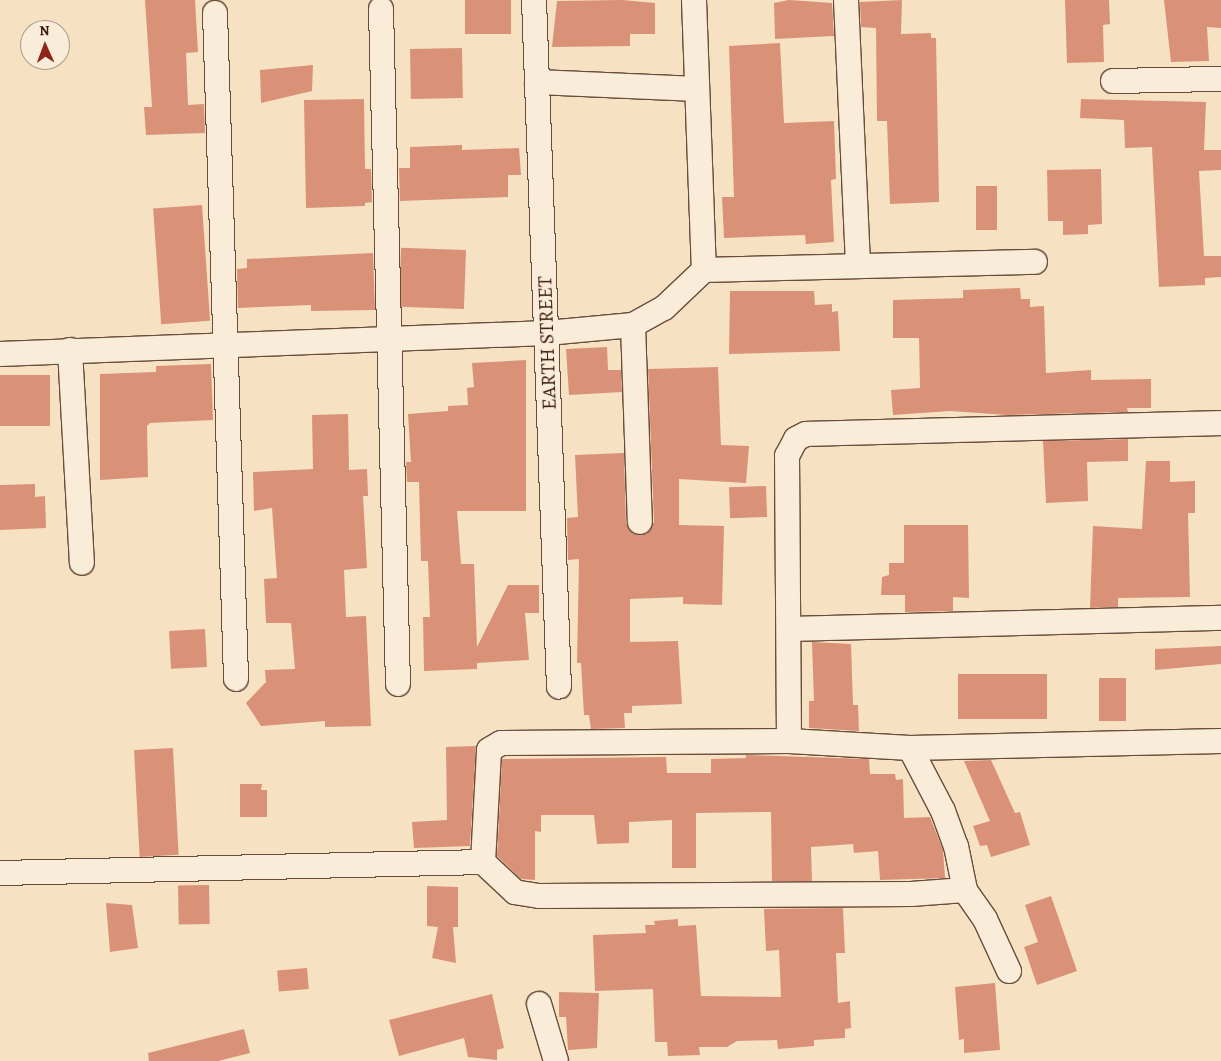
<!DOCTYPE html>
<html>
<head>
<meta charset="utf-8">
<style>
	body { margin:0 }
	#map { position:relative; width:1221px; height:1061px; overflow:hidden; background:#f6e2c3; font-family:Alegreya,serif }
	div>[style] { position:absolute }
	.building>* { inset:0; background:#d99277; transform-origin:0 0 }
	.roads { filter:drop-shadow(1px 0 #6a4c3b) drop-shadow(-1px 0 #6a4c3b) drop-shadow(0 1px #6a4c3b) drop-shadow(0 -1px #6a4c3b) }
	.minor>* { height:24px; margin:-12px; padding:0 12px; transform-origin:12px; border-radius:12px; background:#f9ecd8 }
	span { translate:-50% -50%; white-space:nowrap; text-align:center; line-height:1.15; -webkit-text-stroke:4px #f9ecd8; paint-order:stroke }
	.street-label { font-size:20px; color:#3c1a0e }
	.north { position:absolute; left:20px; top:20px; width:50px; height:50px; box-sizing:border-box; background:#f9ecd8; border:1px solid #ad9887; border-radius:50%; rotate:358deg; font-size:14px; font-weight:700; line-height:20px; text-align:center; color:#3c1a0e }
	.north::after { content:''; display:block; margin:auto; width:18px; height:22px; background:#8f2418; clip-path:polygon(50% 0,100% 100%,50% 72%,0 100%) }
</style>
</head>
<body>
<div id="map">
	<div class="building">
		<i style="clip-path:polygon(145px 0,195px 0,198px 52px,186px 53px,188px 105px,204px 104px,205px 133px,146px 135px,144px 107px,152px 107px)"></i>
		<i style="left:465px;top:0;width:46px;height:34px"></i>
		<i style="clip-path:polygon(622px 0,655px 3px,655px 34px,630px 34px,630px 46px,552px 47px,557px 1px)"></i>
		<i style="clip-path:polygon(789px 0,832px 3px,834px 36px,775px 39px,774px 3px)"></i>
		<i style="clip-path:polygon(902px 0,901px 34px,931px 33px,931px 38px,936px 38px,939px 202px,890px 204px,887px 121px,877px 121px,876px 28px,861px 27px,860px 2px)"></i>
		<i style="clip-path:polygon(1065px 0,1109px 0,1110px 24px,1103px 25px,1104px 62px,1067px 63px)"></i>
		<i style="clip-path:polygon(1164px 0,1221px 0,1221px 28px,1207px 27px,1209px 61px,1171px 62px)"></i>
		<i style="clip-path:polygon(780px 43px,784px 123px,834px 121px,836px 179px,831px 180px,834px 242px,806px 244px,805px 235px,724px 238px,722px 197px,734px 197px,729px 46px)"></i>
		<i style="left:462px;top:48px;width:50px;height:52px;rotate:89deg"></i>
		<i style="clip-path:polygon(313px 65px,312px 91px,261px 103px,260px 70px)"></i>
		<i style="clip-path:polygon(364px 99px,365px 169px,371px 169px,372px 202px,365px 203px,365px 206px,306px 208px,304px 100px)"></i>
		<i style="clip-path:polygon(1081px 99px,1206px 102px,1204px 150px,1221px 150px,1221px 170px,1199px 171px,1204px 256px,1221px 256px,1221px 277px,1205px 278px,1205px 285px,1159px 287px,1152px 147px,1125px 148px,1124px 120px,1080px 118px)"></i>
		<i style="clip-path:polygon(462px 145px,462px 150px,519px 148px,521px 175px,508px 175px,508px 197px,400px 201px,399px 168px,410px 168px,410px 147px)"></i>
		<i style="clip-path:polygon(1101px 169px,1102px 224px,1088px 225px,1088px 234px,1063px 235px,1063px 221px,1048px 221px,1047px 170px)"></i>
		<i style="left:997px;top:186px;width:44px;height:21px;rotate:90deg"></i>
		<i style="left:202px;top:205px;width:116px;height:49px;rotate:86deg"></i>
		<i style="left:466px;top:250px;width:59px;height:65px;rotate:92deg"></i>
		<i style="clip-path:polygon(373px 253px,375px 310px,311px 311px,311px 305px,238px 308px,237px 269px,247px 268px,247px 259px)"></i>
		<i style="clip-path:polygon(1020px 288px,1021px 299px,1030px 299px,1030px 307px,1044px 306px,1046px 373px,1091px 370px,1091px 380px,1151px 379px,1151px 408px,1127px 408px,1128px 412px,1007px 415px,950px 411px,893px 415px,891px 390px,920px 388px,919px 338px,893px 338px,893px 300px,963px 298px,963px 290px)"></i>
		<i style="clip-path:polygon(730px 291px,814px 291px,815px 305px,832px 304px,832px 312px,838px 311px,840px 351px,729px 354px)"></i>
		<i style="clip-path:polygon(607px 347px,608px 370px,621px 370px,622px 392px,569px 395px,566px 349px)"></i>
		<i style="clip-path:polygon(526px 360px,526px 511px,457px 511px,461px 564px,474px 564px,477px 647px,508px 585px,539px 585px,539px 613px,525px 613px,529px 660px,477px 663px,477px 669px,424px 671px,423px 617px,430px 617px,428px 561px,421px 561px,419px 482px,407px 482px,406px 462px,411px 462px,408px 414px,448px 411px,448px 406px,468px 405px,467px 388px,474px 387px,472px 363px)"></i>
		<i style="clip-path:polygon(211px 364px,213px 420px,150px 423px,147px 426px,148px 477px,100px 480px,100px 374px,156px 372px,156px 366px)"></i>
		<i style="clip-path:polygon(718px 367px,721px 445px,749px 446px,746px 483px,679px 479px,679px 525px,724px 526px,722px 605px,683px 604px,683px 597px,630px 599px,630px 642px,678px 641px,682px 704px,632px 706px,632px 713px,624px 713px,625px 728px,591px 729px,589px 715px,584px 715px,581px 663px,577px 663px,579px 559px,568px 560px,567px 518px,578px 517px,575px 455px,624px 453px,626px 523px,633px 534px,647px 534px,654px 522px,648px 369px)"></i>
		<i style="left:50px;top:375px;width:51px;height:50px;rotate:90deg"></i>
		<i style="clip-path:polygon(348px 414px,349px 470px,367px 469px,368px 496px,363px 496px,367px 568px,344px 570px,346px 617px,366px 616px,371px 726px,325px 727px,325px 721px,261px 726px,246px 703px,266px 682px,265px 670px,295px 669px,291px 623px,266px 623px,264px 579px,277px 578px,272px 508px,254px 511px,253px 472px,313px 469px,312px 415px)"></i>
		<i style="clip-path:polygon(1128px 439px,1128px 461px,1087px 462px,1088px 501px,1046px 503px,1043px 441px)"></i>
		<i style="clip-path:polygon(1146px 461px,1170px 461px,1170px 482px,1195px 481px,1195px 513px,1188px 513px,1190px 597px,1118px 598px,1118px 607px,1090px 608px,1093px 526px,1142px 529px)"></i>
		<i style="clip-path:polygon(35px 484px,35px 497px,45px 496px,46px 528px,0 530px,0 485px)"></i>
		<i style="left:766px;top:486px;width:31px;height:37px;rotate:88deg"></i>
		<i style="clip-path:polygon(904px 525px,968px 525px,969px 598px,953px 597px,953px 611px,905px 612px,905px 595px,881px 595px,882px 577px,889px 575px,889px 563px,904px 563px)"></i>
		<i style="left:205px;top:629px;width:38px;height:36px;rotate:87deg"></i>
		<i style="clip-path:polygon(812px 642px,851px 644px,853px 705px,858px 705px,859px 731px,809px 728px,809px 701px,814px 701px)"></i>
		<i style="clip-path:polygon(1221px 646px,1221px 664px,1155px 670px,1155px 649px)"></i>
		<i style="left:958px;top:674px;width:89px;height:45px"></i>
		<i style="left:1099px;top:678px;width:27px;height:43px"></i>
		<i style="clip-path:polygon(476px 746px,470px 846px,414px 848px,412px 822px,447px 820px,446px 747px)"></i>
		<i style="left:173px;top:748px;width:107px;height:39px;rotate:87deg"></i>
		<i style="clip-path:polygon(746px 755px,869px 759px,870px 774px,895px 774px,896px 780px,903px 779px,904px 818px,930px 817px,943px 850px,945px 878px,880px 880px,878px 851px,854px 853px,853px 844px,811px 847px,812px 881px,772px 881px,771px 812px,696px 813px,696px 868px,672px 868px,672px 820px,629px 822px,629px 843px,597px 844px,594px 815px,541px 815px,541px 832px,535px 831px,535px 880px,521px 879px,497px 856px,502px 759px,666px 757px,667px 773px,711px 773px,711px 759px,746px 758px)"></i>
		<i style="clip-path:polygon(991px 760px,1015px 813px,1020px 812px,1030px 845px,991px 857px,987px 845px,980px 846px,973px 826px,990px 821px,964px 761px)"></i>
		<i style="clip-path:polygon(240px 784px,262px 784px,261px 790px,267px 790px,267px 817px,240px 817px)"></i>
		<i style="left:209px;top:885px;width:39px;height:31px;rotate:89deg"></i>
		<i style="clip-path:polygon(427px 886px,458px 887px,458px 927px,453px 927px,456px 963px,432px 958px,438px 927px,427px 926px)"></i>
		<i style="clip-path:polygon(1051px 896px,1077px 971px,1037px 985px,1024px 947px,1038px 942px,1025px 905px)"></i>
		<i style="clip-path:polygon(106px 903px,132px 905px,138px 948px,110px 952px)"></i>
		<i style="clip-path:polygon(843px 908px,845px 953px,836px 953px,838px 1003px,850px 1001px,851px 1028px,845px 1029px,845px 1038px,814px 1040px,814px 1046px,778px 1049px,777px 1040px,737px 1041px,727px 1047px,699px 1047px,700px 1055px,668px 1056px,667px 1042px,655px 1042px,653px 989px,595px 991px,593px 935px,646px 933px,645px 925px,655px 925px,654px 921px,678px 919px,678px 926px,696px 925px,701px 996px,781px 997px,779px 950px,766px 951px,764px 909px)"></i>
		<i style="left:307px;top:968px;width:21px;height:30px;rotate:85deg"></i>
		<i style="clip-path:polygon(995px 983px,1000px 1050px,964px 1053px,964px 1039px,959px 1040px,955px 987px)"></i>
		<i style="clip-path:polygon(559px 992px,599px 993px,597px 1048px,568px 1050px,566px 1017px,559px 1017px)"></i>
		<i style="clip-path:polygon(492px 994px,504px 1048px,497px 1050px,497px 1060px,468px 1057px,464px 1038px,399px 1056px,389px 1020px)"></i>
		<i style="clip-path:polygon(244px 1029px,250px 1053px,218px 1061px,149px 1061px,148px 1053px)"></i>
	</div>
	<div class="roads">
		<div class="minor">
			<i style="left:534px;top:0;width:687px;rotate:87.92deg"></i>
			<i style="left:694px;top:0;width:270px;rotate:87.9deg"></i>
			<i style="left:846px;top:0;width:266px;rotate:87.4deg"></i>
			<i style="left:381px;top:9px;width:675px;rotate:88.56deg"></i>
			<i style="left:215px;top:13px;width:666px;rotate:88.19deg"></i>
			<i style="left:1113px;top:81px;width:108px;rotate:-1.1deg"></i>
			<i style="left:537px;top:82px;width:160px;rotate:2.5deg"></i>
			<i style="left:633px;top:325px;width:197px;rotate:88deg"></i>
			<i style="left:70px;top:350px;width:213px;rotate:86.8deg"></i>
			<i style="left:0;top:354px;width:547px;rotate:-2.2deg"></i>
			<i style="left:547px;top:333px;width:86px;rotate:-5.3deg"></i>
			<i style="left:633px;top:325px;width:35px;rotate:-29deg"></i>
			<i style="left:664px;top:308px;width:55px;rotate:-43.5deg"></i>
			<i style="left:704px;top:270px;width:331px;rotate:-1.4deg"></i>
			<i style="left:791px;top:629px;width:430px;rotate:-1.5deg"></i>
			<i style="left:789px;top:741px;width:285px;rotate:-90.4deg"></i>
			<i style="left:787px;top:456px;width:19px;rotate:-62deg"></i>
			<i style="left:796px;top:439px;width:11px;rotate:-27deg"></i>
			<i style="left:806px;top:434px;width:415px;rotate:-1.5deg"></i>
			<i style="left:910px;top:748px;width:71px;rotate:62.4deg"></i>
			<i style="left:943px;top:811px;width:37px;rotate:70deg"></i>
			<i style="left:956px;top:846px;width:45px;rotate:78.4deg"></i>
			<i style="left:0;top:873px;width:483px;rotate:-1.3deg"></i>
			<i style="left:1009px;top:971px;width:57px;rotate:-114.8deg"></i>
			<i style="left:985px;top:919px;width:35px;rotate:-125deg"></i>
			<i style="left:965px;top:890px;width:54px;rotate:175.8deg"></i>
			<i style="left:911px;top:894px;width:372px;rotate:179.7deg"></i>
			<i style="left:539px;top:896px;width:24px;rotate:-171deg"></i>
			<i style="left:515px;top:892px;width:44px;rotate:-136.8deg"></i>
			<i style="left:483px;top:862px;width:112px;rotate:-86.9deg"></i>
			<i style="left:489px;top:750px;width:14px;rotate:-30deg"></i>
			<i style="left:501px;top:743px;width:288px;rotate:-0.4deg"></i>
			<i style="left:789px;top:741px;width:121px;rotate:3.3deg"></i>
			<i style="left:910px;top:748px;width:311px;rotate:-1.3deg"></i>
			<i style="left:539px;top:1004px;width:59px;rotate:73.4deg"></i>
		</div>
	</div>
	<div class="street-label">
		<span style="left:547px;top:343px;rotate:-92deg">EARTH STREET</span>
	</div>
	<div class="north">N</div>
</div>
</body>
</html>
